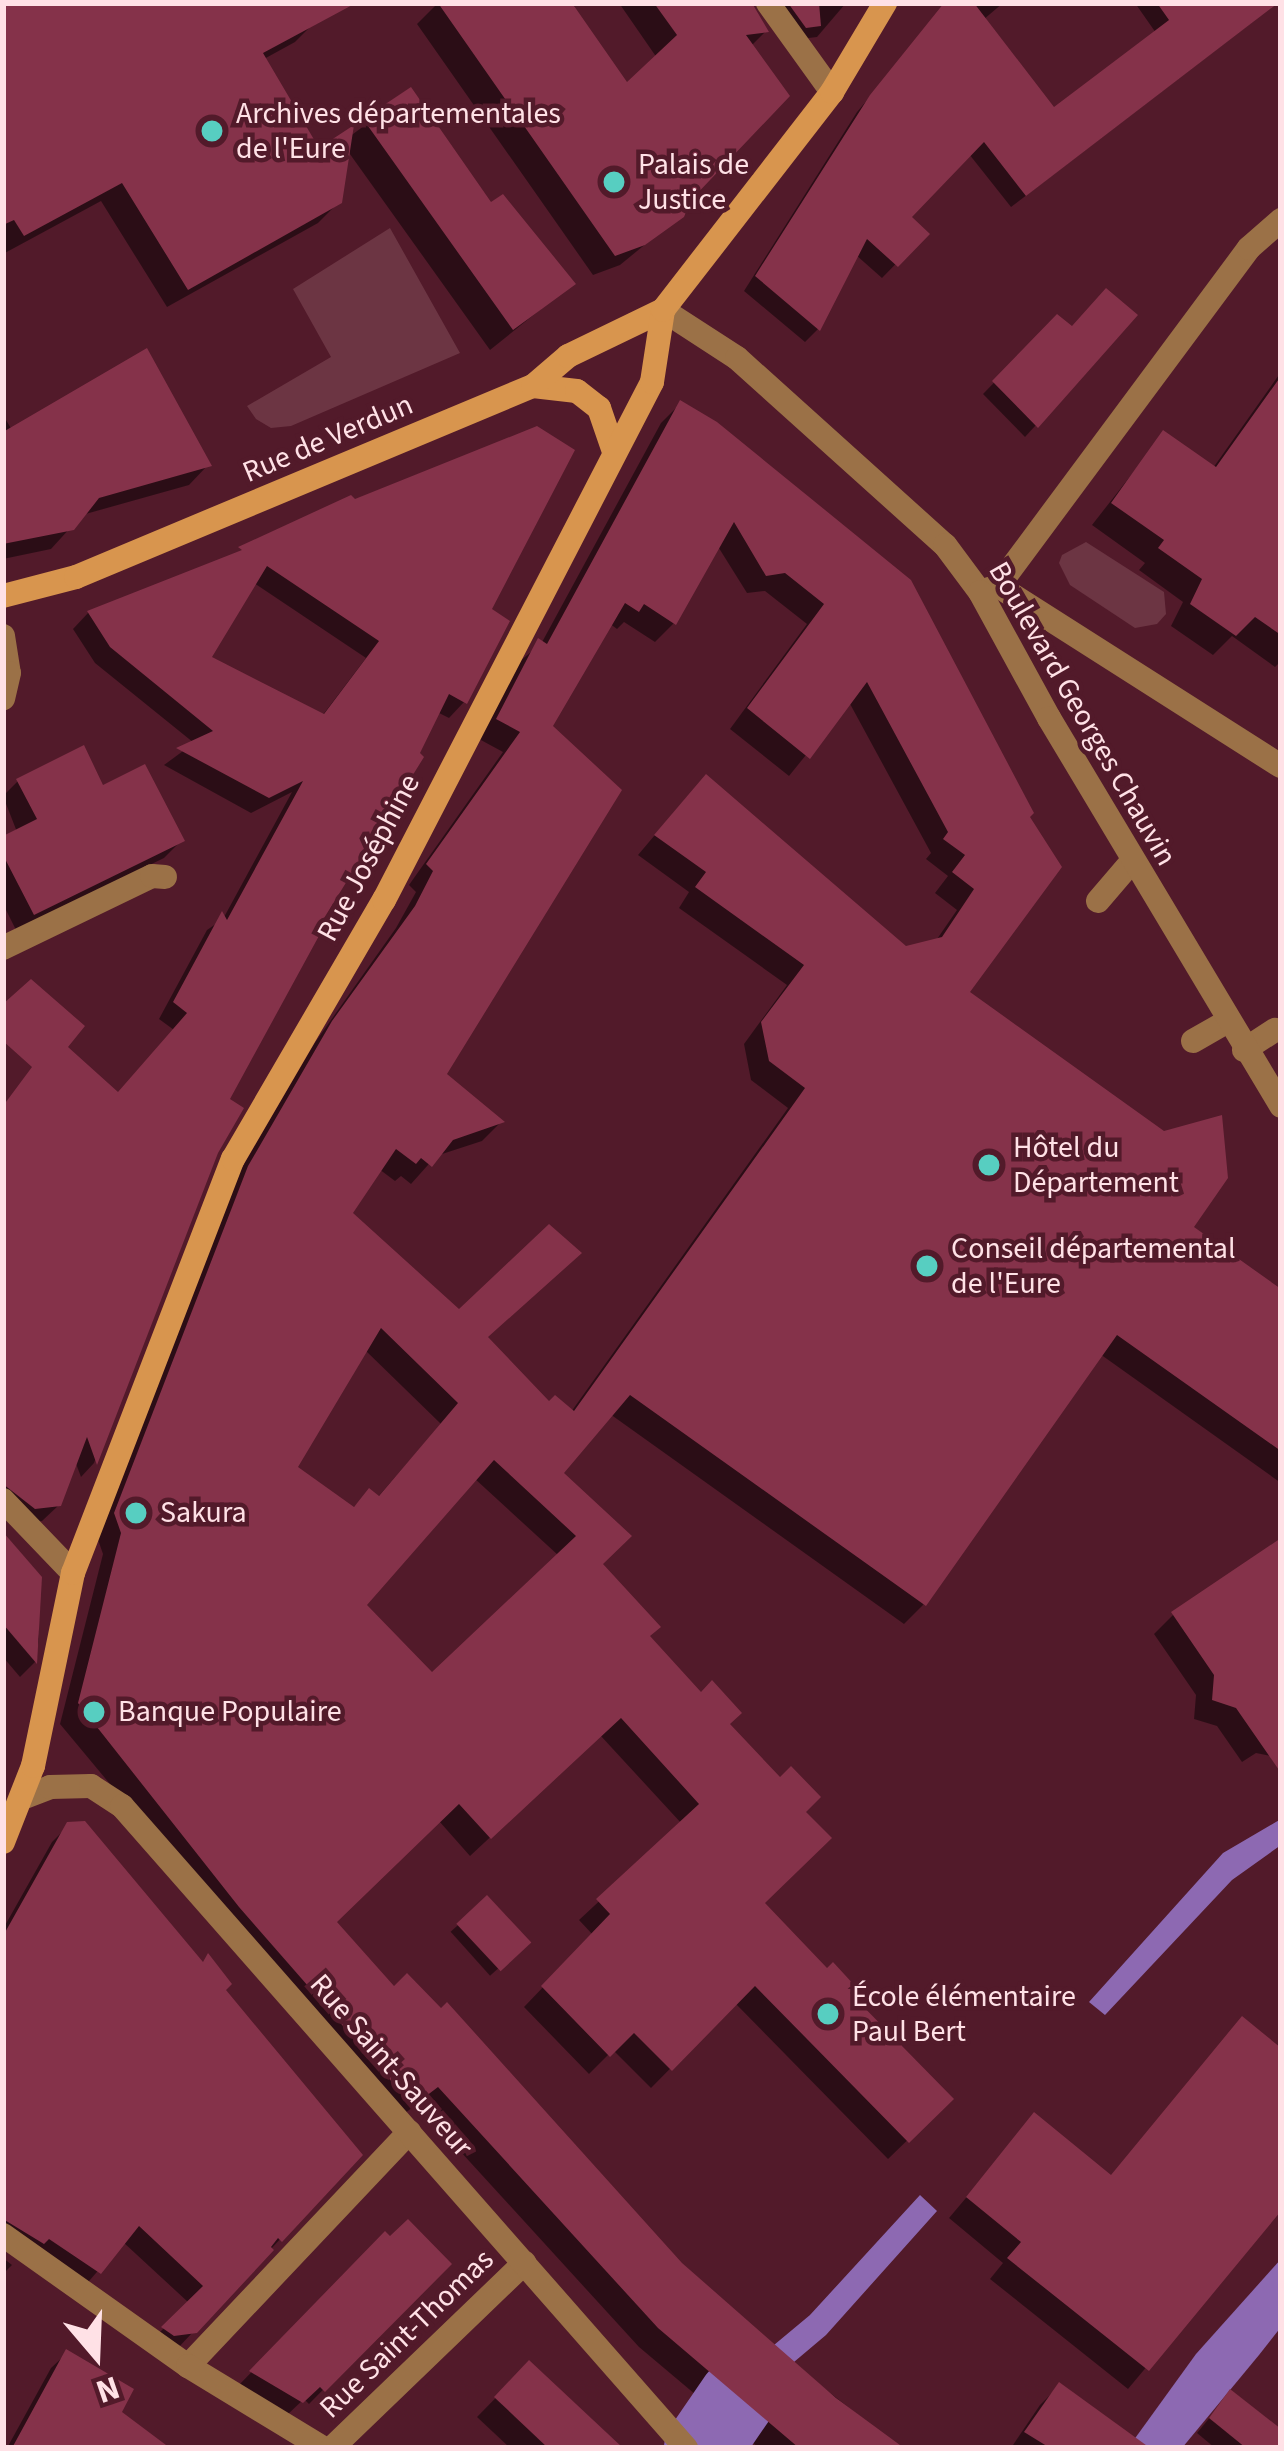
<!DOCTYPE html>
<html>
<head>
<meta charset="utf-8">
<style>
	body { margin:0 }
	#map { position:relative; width:1284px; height:2451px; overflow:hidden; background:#521a2a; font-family:"Source Sans 3",sans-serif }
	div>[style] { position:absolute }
	.green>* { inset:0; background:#6c3543 }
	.water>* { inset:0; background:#8d69b2 }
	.shadow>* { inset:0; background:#0007; transform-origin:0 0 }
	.river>* { height:78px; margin:-39px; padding:0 39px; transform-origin:39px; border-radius:39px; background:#8d69b2 }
	.building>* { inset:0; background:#85324a; transform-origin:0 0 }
	.service>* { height:24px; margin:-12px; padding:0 12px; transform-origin:12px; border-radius:12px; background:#9b7147 }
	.pedestrian>* { height:24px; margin:-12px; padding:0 12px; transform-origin:12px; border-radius:12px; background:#9b7147 }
	.minor>* { height:24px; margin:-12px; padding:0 12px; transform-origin:12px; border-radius:12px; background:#9b7147 }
	.tertiary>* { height:24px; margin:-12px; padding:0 12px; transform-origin:12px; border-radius:12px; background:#9b7147 }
	.secondary>* { height:24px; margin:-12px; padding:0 12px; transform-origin:12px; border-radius:12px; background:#d8954e }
	.dots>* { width:33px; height:33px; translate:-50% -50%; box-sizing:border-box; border:6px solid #521a2a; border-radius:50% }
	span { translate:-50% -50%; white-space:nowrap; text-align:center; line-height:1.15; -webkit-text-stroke:9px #521a2a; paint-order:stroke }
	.poi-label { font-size:30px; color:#ffe1e6 }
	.left { translate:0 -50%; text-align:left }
	.street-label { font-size:30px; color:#ffe1e6 }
	.frame { position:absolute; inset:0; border:6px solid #ffe1e6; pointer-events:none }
	.north { position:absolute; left:36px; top:2295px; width:120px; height:120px; -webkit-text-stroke:9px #521a2a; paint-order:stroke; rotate:161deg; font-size:33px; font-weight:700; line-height:48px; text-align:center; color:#ffe1e6 }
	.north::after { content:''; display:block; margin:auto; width:42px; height:54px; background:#ffe1e6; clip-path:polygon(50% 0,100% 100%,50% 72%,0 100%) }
</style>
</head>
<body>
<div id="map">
	<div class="green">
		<i style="clip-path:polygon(390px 228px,460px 353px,291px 426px,271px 428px,256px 419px,247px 406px,331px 357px,293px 289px)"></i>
		<i style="clip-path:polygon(1086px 542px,1164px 592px,1166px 614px,1157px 624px,1135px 628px,1070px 585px,1059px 563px,1062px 555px)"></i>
	</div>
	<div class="water">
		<i style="clip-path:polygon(1281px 1819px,1281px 1845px,1232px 1880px,1105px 2015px,1089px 2002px,1223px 1853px)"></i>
		<i style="clip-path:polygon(920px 2195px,937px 2211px,826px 2335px,794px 2362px,774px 2345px,810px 2315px)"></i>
		<i style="clip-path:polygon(1281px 2259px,1281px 2327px,1259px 2355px,1182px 2448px,1128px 2448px,1196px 2354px)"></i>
		<i style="clip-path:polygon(725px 2386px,750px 2408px,731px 2435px,702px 2412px)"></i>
	</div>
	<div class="shadow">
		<i style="clip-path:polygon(3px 3px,304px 3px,315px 22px,295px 42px,264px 59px,318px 152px,349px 137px,411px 91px,490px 206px,572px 284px,490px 350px,347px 150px,339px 202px,318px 223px,167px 307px,101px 201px,3px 254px)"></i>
		<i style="clip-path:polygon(438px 3px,581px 3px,572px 8px,627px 87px,657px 58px,619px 3px,720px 3px,765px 32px,751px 46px,681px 215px,620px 265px,593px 275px,417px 24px)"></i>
		<i style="clip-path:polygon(764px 3px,846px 3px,817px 37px,792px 40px)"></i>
		<i style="clip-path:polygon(949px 3px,1003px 3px,983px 20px,1054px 111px,1156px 33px,1135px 3px,1264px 3px,1254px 21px,1011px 207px,969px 154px,908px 218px,925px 234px,882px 278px,856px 255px,818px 329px,805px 342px,744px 291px,857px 112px)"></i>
		<i style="clip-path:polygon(1057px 318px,1036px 425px,1025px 437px,983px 394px)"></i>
		<i style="clip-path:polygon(1281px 372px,1281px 661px,1275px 667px,1232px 636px,1213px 655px,1171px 626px,1183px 602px,1139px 570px,1145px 563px,1092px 525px,1164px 433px,1213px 468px)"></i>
		<i style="clip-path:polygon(evenodd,680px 404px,1031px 812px,966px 993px,1190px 1228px,1281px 1293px,1281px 1483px,1100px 1354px,923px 1605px,904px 1624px,610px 1414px,560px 1473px,599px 1564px,647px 1637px,802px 1812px,761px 1903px,950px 2099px,888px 2159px,735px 2003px,651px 2088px,613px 2050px,589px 2074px,524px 2007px,593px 1935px,579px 1920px,682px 1824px,600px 1735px,470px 1856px,439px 1821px,333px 1922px,394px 1990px,680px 2265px,772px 2347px,900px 2448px,759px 2448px,639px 2347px,417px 2104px,392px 2123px,60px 1724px,103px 1554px,96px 1534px,230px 1188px,314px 1044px,396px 928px,416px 892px,409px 885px,503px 752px,479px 739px,520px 661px,541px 644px,661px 423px,680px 404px,717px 545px,747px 593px,765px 591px,807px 624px,730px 729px,789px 776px,849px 702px,931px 853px,926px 859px,948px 876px,935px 893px,957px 910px,935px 942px,905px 949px,687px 797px,638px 855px,689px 892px,679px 908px,787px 985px,744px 1044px,751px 1080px,788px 1108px,571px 1412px,549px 1405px,485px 1338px,349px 1214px,379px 1169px,395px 1181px,401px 1176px,411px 1184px,436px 1156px,482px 1141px,501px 1122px,443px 1074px,549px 727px,609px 623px,617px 629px,624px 622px,655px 642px,674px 623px,717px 545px,680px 404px,365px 1350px,441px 1424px,377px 1498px,369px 1492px,352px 1509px,294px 1468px,365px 1350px,680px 404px,474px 1478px,559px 1556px,432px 1676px,363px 1605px,474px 1478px)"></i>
		<i style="clip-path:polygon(3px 415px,12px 430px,208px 465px,189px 485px,82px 515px,51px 549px,3px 559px)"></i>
		<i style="clip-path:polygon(evenodd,350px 499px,488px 611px,464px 702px,449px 718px,437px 712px,312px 932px,226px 1100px,215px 1151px,94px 1463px,81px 1477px,75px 1461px,59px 1505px,42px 1521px,18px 1524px,3px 1510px,3px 1120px,117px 1095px,174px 1030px,159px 1019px,207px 930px,223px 919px,292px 792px,251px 813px,164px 765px,194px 743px,95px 663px,73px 629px,88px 613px,233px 556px,350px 499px,254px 583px,366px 658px,322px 716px,208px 659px,254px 583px)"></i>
		<i style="clip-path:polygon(18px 781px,101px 789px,182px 840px,164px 858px,16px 930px,3px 904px,3px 839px,17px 832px,3px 796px)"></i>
		<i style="clip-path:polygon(3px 1538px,39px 1578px,39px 1639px,35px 1662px,20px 1677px,3px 1657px)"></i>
		<i style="clip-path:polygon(1281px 1542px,1281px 1758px,1256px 1753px,1242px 1762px,1217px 1726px,1194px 1719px,1196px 1695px,1154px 1634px,1173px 1615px)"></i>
		<i style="clip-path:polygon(69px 1825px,222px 1990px,359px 2155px,178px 2348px,148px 2344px,189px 2303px,123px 2242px,83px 2288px,3px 2241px,3px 1929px,52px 1842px)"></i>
		<i style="left:487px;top:1899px;width:59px;height:49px;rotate:48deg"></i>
		<i style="clip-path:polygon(1281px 2052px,1281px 2206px,1128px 2389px,990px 2279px,1003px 2263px,949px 2218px,1035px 2116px,1109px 2177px)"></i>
		<i style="clip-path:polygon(385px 2236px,447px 2264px,309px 2404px,304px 2399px,286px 2416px,237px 2387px)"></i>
		<i style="clip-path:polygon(3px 2258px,12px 2265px,3px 2274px)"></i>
		<i style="clip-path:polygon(67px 2353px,119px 2413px,165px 2448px,7px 2448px,51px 2368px)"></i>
		<i style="clip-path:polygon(529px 2364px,619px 2448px,510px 2448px,477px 2417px)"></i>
		<i style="clip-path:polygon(1059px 2386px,1098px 2448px,1011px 2448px,1040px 2405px)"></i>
		<i style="clip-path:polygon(1230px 2393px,1281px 2431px,1281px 2448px,1215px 2448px,1197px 2433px)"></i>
	</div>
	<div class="river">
		<i style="left:703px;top:2448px;width:62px;rotate:-55.5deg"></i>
	</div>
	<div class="building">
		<i style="clip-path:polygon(3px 3px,356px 3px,263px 53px,319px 148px,354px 125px,342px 203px,188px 290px,122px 183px,24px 236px,14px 220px,3px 225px)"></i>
		<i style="clip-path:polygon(438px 3px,572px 3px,627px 82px,677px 35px,654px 3px,752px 3px,769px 32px,746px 35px,790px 96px,691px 200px,684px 217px,645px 245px,615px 256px)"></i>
		<i style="clip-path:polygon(788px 3px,819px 3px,821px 26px,806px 28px)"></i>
		<i style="clip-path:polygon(944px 3px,974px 3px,1054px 107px,1169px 20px,1157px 3px,1278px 3px,1026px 196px,984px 142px,912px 217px,930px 234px,898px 267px,867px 239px,820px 331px,755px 276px,870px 95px)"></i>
		<i style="clip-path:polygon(411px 87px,491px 202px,503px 194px,576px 284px,513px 330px,363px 119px)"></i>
		<i style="clip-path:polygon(1106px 288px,1138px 315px,1038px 428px,992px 381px,1057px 314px,1072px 326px)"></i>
		<i style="clip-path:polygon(147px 348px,212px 466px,99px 498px,74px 530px,3px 544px,3px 432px)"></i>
		<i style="clip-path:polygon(1281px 376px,1281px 635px,1255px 617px,1236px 636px,1190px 604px,1202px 579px,1158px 548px,1164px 540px,1111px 503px,1163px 430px,1216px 467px)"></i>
		<i style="clip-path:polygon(evenodd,680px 400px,717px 422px,911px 580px,1034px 813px,1030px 817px,1062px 867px,970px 992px,1164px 1131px,1222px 1115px,1228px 1178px,1194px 1227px,1281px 1289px,1281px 1451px,1117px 1335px,926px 1606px,630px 1395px,564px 1473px,632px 1536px,603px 1564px,661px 1627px,650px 1636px,701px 1692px,712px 1680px,742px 1713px,730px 1724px,780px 1777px,791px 1766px,821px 1797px,806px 1812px,832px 1838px,765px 1903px,827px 1968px,833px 1962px,856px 1987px,850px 1993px,954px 2099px,909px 2143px,755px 1986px,672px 2071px,634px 2033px,610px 2057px,541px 1986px,610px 1914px,596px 1899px,699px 1804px,621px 1718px,491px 1839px,459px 1804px,337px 1922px,394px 1986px,407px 1973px,441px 2008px,447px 2002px,682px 2263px,836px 2398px,904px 2448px,799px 2448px,658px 2328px,438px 2087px,413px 2106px,239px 1907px,78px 1703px,121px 1533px,114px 1513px,248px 1166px,332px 1021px,415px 906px,433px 871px,426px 864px,520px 732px,496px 719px,538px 638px,547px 644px,680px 400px,734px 522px,766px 576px,785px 573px,824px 604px,747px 708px,810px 759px,867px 682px,948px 832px,943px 839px,965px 855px,952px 872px,974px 889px,942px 937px,906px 946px,706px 774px,654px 835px,706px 872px,695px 887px,804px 965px,761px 1022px,769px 1061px,805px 1088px,574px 1411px,555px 1395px,549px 1401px,488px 1337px,582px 1253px,549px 1224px,459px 1309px,353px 1213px,396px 1149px,416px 1164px,421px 1158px,432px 1167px,453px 1140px,505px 1122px,447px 1074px,622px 790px,553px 726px,625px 603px,639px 612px,644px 604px,676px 625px,734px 522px,680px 400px,381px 1328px,458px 1403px,379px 1496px,369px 1488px,354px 1507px,298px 1467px,381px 1328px,680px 400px,494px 1460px,576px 1536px,432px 1672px,367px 1605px,494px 1460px)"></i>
		<i style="clip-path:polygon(evenodd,537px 426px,575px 450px,492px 609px,510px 621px,467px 704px,449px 694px,420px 753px,424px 757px,316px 931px,320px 934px,230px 1099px,244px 1108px,218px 1153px,97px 1465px,87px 1437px,61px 1506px,35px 1509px,3px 1484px,3px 1106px,32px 1067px,3px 1041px,3px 1004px,31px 979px,85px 1026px,68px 1047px,118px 1092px,187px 1013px,173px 1002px,222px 911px,227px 920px,303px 781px,269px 798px,176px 748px,213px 731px,110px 647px,87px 611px,242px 550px,238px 547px,351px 495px,355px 499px,537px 426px,267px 566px,379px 641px,324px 714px,212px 657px,267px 566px)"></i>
		<i style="clip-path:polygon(84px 745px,103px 785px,145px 764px,185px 841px,34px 915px,3px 855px,3px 836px,37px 819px,16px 779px)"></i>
		<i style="clip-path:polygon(3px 1532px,42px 1577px,37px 1664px,3px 1624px)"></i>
		<i style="clip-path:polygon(1281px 1538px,1281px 1773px,1236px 1708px,1212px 1700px,1214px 1675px,1171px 1612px)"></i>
		<i style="clip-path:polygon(85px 1821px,203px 1962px,208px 1953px,232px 1984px,226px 1990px,363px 2155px,282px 2242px,278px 2238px,271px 2247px,274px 2250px,197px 2333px,174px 2336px,161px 2327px,203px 2286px,139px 2226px,101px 2274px,49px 2239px,44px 2244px,3px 2219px,3px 1936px,67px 1822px)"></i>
		<i style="left:487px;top:1895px;width:65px;height:42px;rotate:47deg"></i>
		<i style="clip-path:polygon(1242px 2016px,1281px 2048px,1281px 2211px,1149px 2371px,1007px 2258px,1021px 2242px,966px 2197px,1034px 2112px,1111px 2175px)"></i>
		<i style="clip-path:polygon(408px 2219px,452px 2264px,325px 2392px,320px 2387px,303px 2403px,249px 2371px,385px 2231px,390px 2236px)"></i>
		<i style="clip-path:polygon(66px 2349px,134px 2389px,122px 2412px,170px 2448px,12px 2448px)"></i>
		<i style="clip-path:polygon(529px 2360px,623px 2448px,548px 2448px,494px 2397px)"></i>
		<i style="clip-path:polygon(1059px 2382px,1150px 2448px,1050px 2448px,1024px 2432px)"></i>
		<i style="clip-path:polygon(1230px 2389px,1281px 2429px,1281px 2448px,1246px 2448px,1209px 2418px)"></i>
	</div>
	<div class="service">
		<i style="left:998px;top:586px;width:421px;rotate:-53.4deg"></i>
		<i style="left:1249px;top:248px;width:43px;rotate:-41.2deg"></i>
		<i style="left:983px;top:591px;width:16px;rotate:-18deg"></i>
		<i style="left:998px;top:586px;width:335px;rotate:32.5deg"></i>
		<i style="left:3px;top:636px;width:37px;rotate:81deg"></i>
		<i style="left:9px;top:673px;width:26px;rotate:103deg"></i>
		<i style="left:1098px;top:901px;width:54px;rotate:-49.5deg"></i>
		<i style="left:3px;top:948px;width:165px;rotate:-25.8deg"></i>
		<i style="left:152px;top:876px;width:13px;rotate:4deg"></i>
		<i style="left:1193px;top:1041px;width:40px;rotate:-29.7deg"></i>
		<i style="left:1244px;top:1050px;width:37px;rotate:-33deg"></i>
	</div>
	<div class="pedestrian">
		<i style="left:188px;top:2366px;width:322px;rotate:-46.6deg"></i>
	</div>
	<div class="minor">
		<i style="left:768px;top:3px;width:110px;rotate:54.3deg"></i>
		<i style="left:663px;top:310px;width:88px;rotate:33deg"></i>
		<i style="left:737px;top:358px;width:280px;rotate:42deg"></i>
		<i style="left:945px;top:545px;width:59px;rotate:53.3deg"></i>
		<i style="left:980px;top:592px;width:144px;rotate:61.3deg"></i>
		<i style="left:1049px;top:718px;width:452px;rotate:59.1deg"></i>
		<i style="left:3px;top:1500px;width:101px;rotate:46.2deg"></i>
		<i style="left:3px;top:2235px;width:227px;rotate:35.3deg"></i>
		<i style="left:188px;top:2366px;width:158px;rotate:31.3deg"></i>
		<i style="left:332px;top:2448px;width:267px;rotate:-43.9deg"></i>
	</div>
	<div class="tertiary">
		<i style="left:22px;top:1798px;width:30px;rotate:-21deg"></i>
		<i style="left:50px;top:1787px;width:41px;rotate:-1.4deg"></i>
		<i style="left:91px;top:1786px;width:37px;rotate:33deg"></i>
		<i style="left:122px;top:1806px;width:855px;rotate:48.7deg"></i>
	</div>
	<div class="secondary">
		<i style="left:533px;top:386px;width:44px;rotate:6.5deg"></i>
		<i style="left:577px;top:391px;width:28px;rotate:38deg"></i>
		<i style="left:599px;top:408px;width:43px;rotate:71.1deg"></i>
		<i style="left:3px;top:596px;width:75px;rotate:-14.6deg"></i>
		<i style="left:76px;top:577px;width:495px;rotate:-22.7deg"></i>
		<i style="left:533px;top:386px;width:46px;rotate:-40.6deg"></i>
		<i style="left:568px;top:356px;width:106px;rotate:-25.8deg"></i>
		<i style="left:3px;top:1842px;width:82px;rotate:-68.5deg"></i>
		<i style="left:33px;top:1766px;width:197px;rotate:-78.3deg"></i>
		<i style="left:73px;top:1573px;width:444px;rotate:-68.9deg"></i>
		<i style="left:233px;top:1159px;width:300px;rotate:-59.8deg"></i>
		<i style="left:384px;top:900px;width:583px;rotate:-62.64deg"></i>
		<i style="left:652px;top:382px;width:73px;rotate:-81.3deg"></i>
		<i style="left:663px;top:310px;width:276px;rotate:-52.2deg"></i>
		<i style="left:832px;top:92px;width:104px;rotate:-59.2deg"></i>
	</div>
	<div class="dots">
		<i style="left:212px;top:131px;background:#57cec1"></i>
		<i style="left:614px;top:182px;background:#57cec1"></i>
		<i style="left:989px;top:1165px;background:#57cec1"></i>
		<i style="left:927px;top:1266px;background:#57cec1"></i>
		<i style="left:136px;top:1513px;background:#57cec1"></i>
		<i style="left:94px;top:1712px;background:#57cec1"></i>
		<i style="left:828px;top:2014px;background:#57cec1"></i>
	</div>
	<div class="poi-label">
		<span class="left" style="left:236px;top:131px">Archives départementales<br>de l'Eure</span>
		<span class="left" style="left:638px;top:182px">Palais de<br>Justice</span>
		<span class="left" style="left:1013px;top:1165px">Hôtel du<br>Département</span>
		<span class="left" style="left:951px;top:1266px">Conseil départemental<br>de l'Eure</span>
		<span class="left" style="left:160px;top:1513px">Sakura</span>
		<span class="left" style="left:118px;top:1712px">Banque Populaire</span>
		<span class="left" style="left:852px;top:2014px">École élémentaire<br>Paul Bert</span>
	</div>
	<div class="street-label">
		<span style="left:328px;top:439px;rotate:-23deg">Rue de Verdun</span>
		<span style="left:1082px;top:714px;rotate:60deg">Boulevard Georges Chauvin</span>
		<span style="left:369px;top:858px;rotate:-62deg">Rue Joséphine</span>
		<span style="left:391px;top:2066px;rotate:49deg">Rue Saint-Sauveur</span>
		<span style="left:407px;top:2334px;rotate:-44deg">Rue Saint-Thomas</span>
	</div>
	<div class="frame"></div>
	<div class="north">N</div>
</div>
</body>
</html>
